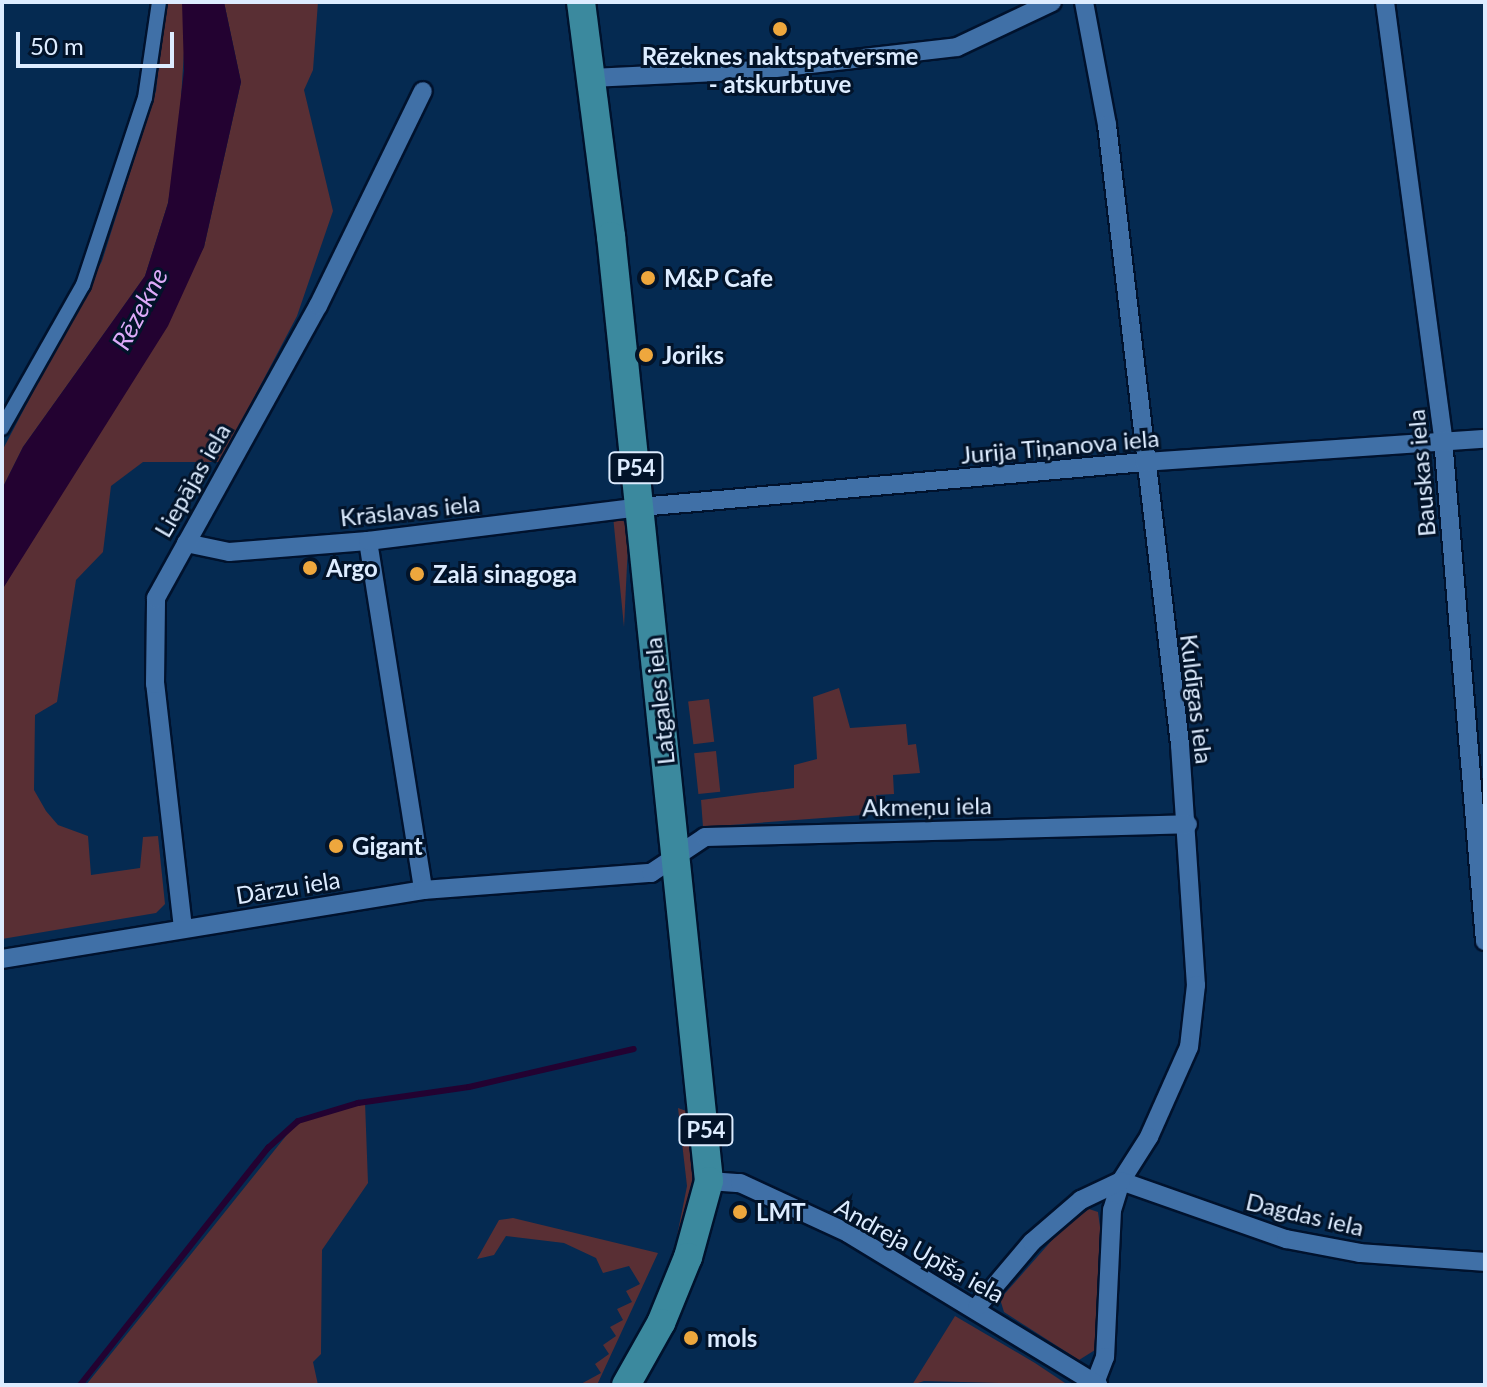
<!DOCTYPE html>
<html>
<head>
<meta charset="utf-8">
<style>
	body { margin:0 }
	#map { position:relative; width:1487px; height:1387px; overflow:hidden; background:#052a51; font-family:Lato,sans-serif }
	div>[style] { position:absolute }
	.green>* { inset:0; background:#592f34; transform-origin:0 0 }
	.water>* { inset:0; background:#230231 }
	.stream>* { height:6px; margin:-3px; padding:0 3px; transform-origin:3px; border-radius:3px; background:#230231 }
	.roads { filter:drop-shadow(2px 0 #00122d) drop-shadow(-2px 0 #00122d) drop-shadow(0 2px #00122d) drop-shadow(0 -2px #00122d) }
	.pedestrian>* { height:14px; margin:-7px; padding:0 7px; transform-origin:7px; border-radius:7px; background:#4070a7 }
	.minor>* { height:18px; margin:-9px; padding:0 9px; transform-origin:9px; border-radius:9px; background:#4070a7 }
	.primary>* { height:28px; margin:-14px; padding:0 14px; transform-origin:14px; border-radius:14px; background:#3b899e }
	.dots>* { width:22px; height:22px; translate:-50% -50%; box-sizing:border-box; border:4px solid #021329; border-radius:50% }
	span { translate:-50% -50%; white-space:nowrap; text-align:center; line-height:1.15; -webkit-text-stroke:6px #021329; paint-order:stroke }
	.shield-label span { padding:2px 6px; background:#021329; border:2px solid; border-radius:6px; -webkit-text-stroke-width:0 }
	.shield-label { font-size:22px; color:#ddecff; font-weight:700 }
	.poi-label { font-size:24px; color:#ddecff; font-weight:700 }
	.left { translate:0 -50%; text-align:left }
	.street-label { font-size:24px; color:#ddecff }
	.water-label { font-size:26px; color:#ddaaf9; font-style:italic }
	.frame { position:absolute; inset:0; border:4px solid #ddecff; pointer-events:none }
	.scale { position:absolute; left:16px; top:32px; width:158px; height:36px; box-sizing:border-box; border:4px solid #ddecff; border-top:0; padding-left:10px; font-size:24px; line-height:28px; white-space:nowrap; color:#ddecff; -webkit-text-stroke:6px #021329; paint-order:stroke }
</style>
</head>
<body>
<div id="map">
	<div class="green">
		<i style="clip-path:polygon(166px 2px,182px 2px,186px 21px,178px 145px,168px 203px,145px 276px,23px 447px,2px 489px,2px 451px,102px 261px,156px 91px)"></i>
		<i style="clip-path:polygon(224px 2px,318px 2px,313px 70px,304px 90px,333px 211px,297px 316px,220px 462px,143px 462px,111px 486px,103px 552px,76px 580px,57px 702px,35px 715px,34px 790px,46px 811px,58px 825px,88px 836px,91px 875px,140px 868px,143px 837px,158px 836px,165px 904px,156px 913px,2px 939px,2px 590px,204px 247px,241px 82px)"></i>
		<i style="clip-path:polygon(613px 516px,629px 524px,624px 627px)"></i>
		<i style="clip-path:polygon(839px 688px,850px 728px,906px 724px,908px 745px,916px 744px,920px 773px,893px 775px,894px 794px,876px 795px,877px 814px,703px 827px,701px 800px,794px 788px,794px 765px,817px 759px,813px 697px)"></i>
		<i style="left:709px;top:699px;width:43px;height:21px;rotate:83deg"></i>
		<i style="left:716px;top:751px;width:41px;height:22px;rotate:84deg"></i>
		<i style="clip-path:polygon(365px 1102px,368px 1183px,322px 1250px,321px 1354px,313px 1362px,318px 1385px,86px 1385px,298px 1121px)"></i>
		<i style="clip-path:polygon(678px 1108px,692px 1113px,695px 1152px,692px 1193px,677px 1236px,687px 1186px)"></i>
		<i style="clip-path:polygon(1089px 1209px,1098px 1212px,1100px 1227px,1099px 1324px,1095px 1350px,1079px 1360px,1004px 1312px,1000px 1299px,1061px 1230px)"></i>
		<i style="clip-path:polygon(513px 1218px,658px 1253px,597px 1385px,579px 1385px,601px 1373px,595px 1364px,609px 1354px,603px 1345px,616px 1336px,610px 1327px,623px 1320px,617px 1309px,632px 1302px,626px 1291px,640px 1284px,629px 1266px,603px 1273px,596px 1258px,564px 1243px,506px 1236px,494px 1255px,477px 1259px,499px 1220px)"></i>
		<i style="clip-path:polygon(955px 1316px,1035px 1363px,1068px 1385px,924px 1381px,912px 1385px)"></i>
	</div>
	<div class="water">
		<i style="clip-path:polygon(182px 2px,224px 2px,241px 82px,204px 247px,168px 326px,2px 590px,2px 489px,23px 447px,145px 276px,168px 203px,184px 71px)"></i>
	</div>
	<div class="stream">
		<i style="left:80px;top:1385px;width:303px;rotate:-51.6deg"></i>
		<i style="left:268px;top:1148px;width:40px;rotate:-42deg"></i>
		<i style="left:298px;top:1121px;width:63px;rotate:-16.7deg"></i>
		<i style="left:358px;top:1103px;width:112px;rotate:-8.2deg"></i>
		<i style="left:469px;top:1087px;width:169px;rotate:-13deg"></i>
	</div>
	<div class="roads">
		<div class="pedestrian">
			<i style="left:2px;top:428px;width:164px;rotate:-60.5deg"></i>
			<i style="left:83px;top:285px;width:197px;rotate:-71.7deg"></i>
			<i style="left:145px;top:98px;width:97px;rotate:-81.7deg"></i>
		</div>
		<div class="minor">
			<i style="left:1084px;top:2px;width:125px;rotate:79.4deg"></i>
			<i style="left:1107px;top:125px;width:624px;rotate:83.28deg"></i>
			<i style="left:1180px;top:745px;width:241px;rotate:86.2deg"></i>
			<i style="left:1196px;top:985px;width:62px;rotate:96.4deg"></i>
			<i style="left:1189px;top:1047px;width:98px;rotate:114deg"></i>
			<i style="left:1149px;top:1137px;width:52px;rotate:122.5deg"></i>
			<i style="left:1121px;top:1181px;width:30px;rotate:107deg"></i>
			<i style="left:1112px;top:1210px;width:147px;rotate:92.7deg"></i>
			<i style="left:1105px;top:1357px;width:30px;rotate:111deg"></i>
			<i style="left:1385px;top:2px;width:441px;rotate:82.4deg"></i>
			<i style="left:1443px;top:439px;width:504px;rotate:85.22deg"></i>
			<i style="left:591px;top:78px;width:168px;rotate:-2.7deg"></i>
			<i style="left:759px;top:70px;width:199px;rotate:-6.6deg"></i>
			<i style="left:957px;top:47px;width:105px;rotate:-25.3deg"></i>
			<i style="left:368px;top:541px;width:353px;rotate:81deg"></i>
			<i style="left:186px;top:543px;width:44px;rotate:11.8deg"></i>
			<i style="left:229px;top:552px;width:139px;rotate:-4.5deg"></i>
			<i style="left:368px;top:541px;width:274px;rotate:-7.1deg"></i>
			<i style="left:640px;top:507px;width:506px;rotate:-5.1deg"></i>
			<i style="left:1144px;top:462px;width:342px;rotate:-3.9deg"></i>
			<i style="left:183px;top:928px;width:246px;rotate:-96.5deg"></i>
			<i style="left:155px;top:684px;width:86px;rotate:-89.3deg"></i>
			<i style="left:156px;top:598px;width:334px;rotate:-61deg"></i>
			<i style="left:318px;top:306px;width:239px;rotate:-64deg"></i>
			<i style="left:2px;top:959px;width:427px;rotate:-9.3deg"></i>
			<i style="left:423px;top:890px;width:229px;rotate:-4.3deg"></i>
			<i style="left:651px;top:873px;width:65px;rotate:-33.7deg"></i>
			<i style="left:705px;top:837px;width:483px;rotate:-1.5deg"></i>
			<i style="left:709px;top:1181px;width:31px;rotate:4deg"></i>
			<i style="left:740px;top:1183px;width:119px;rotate:24.8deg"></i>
			<i style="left:848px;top:1233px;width:293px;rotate:31.3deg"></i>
			<i style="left:1121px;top:1181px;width:175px;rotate:19.4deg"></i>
			<i style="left:1286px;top:1239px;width:75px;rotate:10.7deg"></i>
			<i style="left:1360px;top:1253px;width:125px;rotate:4.1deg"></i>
			<i style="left:977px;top:1307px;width:85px;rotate:-49.8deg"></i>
			<i style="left:1032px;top:1242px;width:65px;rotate:-40.6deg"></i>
			<i style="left:1081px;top:1200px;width:44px;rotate:-25.4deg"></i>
		</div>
		<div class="primary">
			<i style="left:581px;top:2px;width:236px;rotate:82.7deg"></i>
			<i style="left:611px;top:236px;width:950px;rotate:84.08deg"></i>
			<i style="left:709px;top:1181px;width:79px;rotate:105.4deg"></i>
			<i style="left:688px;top:1257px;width:71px;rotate:112.2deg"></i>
			<i style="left:661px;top:1323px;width:71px;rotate:119.4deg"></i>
		</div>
	</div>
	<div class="dots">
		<i style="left:780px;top:29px;background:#eea73d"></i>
		<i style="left:648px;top:278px;background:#eea73d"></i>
		<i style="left:646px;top:355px;background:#eea73d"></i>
		<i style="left:310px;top:568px;background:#eea73d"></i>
		<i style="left:417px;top:574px;background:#eea73d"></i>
		<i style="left:336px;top:846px;background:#eea73d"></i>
		<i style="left:740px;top:1212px;background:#eea73d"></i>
		<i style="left:691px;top:1338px;background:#eea73d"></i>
	</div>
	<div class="shield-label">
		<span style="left:636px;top:468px">P54</span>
		<span style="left:706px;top:1130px">P54</span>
	</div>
	<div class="poi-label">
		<span style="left:780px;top:70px">Rēzeknes naktspatversme<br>- atskurbtuve</span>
		<span class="left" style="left:664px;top:278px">M&amp;P Cafe</span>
		<span class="left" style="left:662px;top:355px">Joriks</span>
		<span class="left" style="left:326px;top:568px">Argo</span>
		<span class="left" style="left:433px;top:574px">Zalā sinagoga</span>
		<span class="left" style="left:352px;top:846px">Gigant</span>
		<span class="left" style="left:756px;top:1212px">LMT</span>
		<span class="left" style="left:707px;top:1338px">mols</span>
	</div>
	<div class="street-label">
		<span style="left:1060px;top:446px;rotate:-5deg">Jurija Tiņanova iela</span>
		<span style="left:1421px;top:473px;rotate:-95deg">Bauskas iela</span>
		<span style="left:192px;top:480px;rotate:-60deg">Liepājas iela</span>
		<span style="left:410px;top:510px;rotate:-6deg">Krāslavas iela</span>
		<span style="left:1197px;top:699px;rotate:83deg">Kuldīgas iela</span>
		<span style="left:659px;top:701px;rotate:-96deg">Latgales iela</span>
		<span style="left:927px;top:806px;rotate:-1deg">Akmeņu iela</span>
		<span style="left:288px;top:887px;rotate:-9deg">Dārzu iela</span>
		<span style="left:1305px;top:1214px;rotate:13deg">Dagdas iela</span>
		<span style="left:920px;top:1250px;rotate:29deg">Andreja Upīša iela</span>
	</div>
	<div class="water-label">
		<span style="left:140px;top:309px;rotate:-62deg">Rēzekne</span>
	</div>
	<div class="frame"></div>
	<div class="scale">50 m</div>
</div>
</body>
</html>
